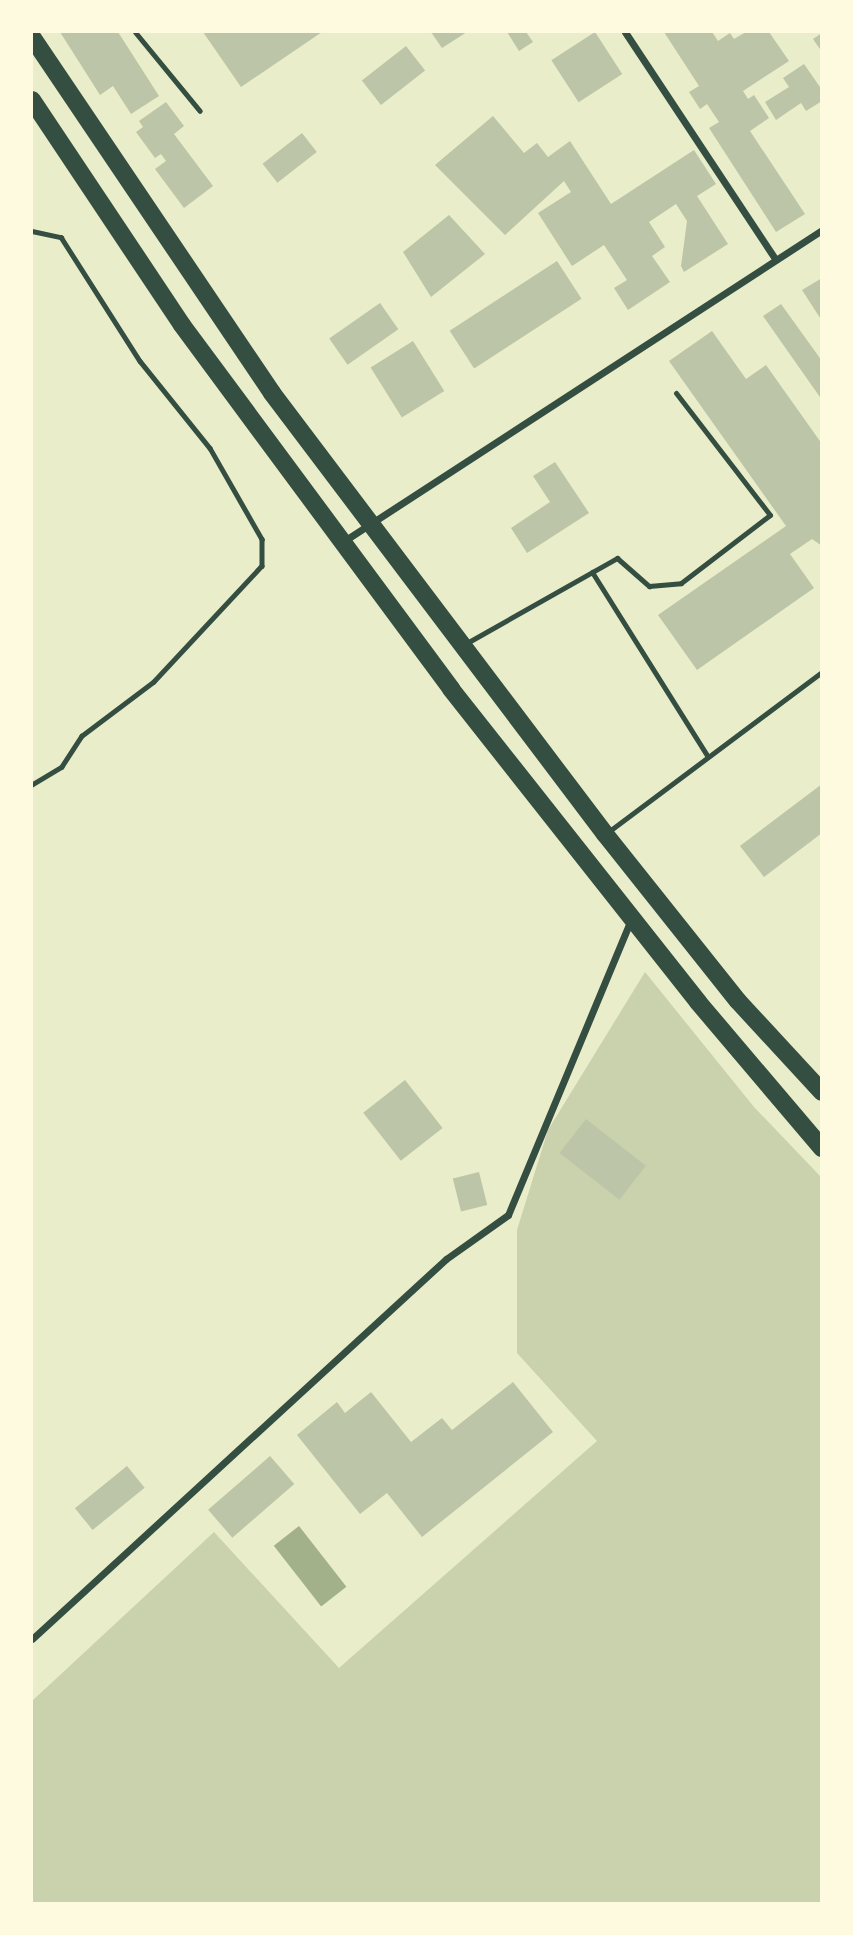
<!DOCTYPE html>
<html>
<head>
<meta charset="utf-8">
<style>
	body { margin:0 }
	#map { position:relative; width:853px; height:1935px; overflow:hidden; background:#e9edc9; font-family:"DM Sans",sans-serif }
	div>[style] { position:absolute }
	.green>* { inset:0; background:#cad2ad }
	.water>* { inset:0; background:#a3b18a; transform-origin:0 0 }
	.building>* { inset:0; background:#bcc5a7; transform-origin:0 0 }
	.path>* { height:4.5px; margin:-2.25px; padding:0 2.25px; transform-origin:2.25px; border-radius:2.25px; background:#344e41 }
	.service>* { height:5px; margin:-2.5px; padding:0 2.5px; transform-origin:2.5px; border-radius:2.5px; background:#344e41 }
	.minor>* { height:7px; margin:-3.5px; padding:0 3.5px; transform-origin:3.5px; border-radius:3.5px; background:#344e41 }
	.primary>* { height:18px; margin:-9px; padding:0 9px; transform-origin:9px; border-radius:9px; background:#344e41 }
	span { translate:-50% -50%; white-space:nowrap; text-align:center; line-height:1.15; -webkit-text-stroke:5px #fefae0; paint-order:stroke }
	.frame { position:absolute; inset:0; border:33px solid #fefae0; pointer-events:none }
</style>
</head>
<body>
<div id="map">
	<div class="green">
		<i style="clip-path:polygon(645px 972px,754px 1107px,821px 1177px,821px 1903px,32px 1904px,32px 1701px,214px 1532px,339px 1668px,597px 1441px,517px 1353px,517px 1230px,548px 1130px)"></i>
	</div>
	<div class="water">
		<i style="left:299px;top:1526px;width:77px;height:32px;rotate:52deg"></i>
	</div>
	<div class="building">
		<i style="clip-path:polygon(60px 32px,118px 32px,159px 96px,131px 114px,113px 86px,100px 95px)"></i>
		<i style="clip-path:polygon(203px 32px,322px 32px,241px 87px)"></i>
		<i style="clip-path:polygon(431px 32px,467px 32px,442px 48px)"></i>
		<i style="clip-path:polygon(507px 32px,526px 32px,533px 42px,519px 51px)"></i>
		<i style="left:595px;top:32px;width:50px;height:52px;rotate:57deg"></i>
		<i style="clip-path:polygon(664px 32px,712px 32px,718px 41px,730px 33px,734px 39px,746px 32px,769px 32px,789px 61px,743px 91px,748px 99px,754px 95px,769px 118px,750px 131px,805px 214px,776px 232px,709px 128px,719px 122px,707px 104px,700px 109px,689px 92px,699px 86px)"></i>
		<i style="clip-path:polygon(822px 33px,822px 52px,813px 39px)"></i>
		<i style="left:406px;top:46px;width:31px;height:56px;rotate:52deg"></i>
		<i style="clip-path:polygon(804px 64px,822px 90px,822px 101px,806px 111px,801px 103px,776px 120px,765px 102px,789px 87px,783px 78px)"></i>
		<i style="clip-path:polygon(166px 102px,184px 126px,174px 134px,213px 186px,184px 208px,155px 169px,166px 161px,161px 154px,155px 158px,136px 132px,143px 127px,139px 121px)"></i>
		<i style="clip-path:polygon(493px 116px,524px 153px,537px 143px,548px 157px,570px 141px,611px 204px,694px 150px,716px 184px,697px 196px,728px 244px,684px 272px,681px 266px,687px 221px,676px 204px,649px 222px,665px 247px,652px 256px,670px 282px,628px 310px,614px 288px,627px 280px,604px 245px,572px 266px,538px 213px,571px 192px,564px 181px,505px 235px,435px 165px)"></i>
		<i style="left:302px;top:133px;width:24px;height:50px;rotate:52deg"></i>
		<i style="clip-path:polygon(449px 215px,485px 254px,431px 297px,403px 252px)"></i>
		<i style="left:557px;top:261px;width:45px;height:128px;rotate:57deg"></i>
		<i style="clip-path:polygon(822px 278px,822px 321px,802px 290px)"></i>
		<i style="left:380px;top:303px;width:32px;height:62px;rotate:55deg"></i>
		<i style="clip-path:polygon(781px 304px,822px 361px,822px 400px,763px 316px)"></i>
		<i style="clip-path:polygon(712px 331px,746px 379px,766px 365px,822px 444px,822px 546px,812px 539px,790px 554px,814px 588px,697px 670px,658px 615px,786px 526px,669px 361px)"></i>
		<i style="left:413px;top:341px;width:59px;height:50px;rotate:58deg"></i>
		<i style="clip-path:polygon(555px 462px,589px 513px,527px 553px,511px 528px,550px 502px,533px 476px)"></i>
		<i style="clip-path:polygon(822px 784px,822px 833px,764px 877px,740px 846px)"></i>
		<i style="left:405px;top:1080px;width:61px;height:53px;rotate:52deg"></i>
		<i style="left:586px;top:1119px;width:76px;height:43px;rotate:38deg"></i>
		<i style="left:479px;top:1172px;width:34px;height:27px;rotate:76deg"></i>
		<i style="clip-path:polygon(513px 1382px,553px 1432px,422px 1537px,387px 1493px,360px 1514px,297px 1435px,337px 1402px,345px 1413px,371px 1392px,411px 1442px,442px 1418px,452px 1430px)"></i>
		<i style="left:270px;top:1456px;width:37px;height:82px;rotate:49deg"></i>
		<i style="left:127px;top:1466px;width:28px;height:67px;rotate:51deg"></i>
	</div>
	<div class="path">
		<i style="left:32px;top:231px;width:30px;rotate:12deg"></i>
		<i style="left:61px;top:237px;width:147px;rotate:57.5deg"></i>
		<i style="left:140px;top:361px;width:112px;rotate:51.2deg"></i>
		<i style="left:210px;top:448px;width:105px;rotate:60.3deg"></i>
		<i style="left:262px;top:539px;width:27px;rotate:90deg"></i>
		<i style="left:262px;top:566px;width:158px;rotate:133deg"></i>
		<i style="left:154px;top:682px;width:90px;rotate:143.1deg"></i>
		<i style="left:82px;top:736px;width:37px;rotate:123deg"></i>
		<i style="left:62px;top:767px;width:35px;rotate:149deg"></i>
	</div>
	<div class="service">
		<i style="left:135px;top:32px;width:102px;rotate:50.6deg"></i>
		<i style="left:592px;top:572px;width:218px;rotate:57.9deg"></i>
		<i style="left:465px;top:644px;width:175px;rotate:-29.5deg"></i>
		<i style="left:617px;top:558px;width:43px;rotate:41.2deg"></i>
		<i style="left:649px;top:586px;width:32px;rotate:-5deg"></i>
		<i style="left:681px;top:583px;width:112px;rotate:-37.4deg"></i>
		<i style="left:770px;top:515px;width:154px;rotate:-127.6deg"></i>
		<i style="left:608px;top:832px;width:267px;rotate:-36.8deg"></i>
	</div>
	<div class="minor">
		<i style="left:625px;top:32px;width:273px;rotate:56.5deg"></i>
		<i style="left:344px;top:541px;width:570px;rotate:-33.05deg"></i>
		<i style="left:32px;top:1639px;width:562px;rotate:-42.55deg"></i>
		<i style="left:446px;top:1259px;width:76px;rotate:-35.4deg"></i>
		<i style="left:508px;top:1215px;width:321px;rotate:-67.4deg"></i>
	</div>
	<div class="primary">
		<i style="left:32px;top:37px;width:429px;rotate:56deg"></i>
		<i style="left:272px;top:393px;width:553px;rotate:52.94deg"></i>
		<i style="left:605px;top:834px;width:213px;rotate:51.5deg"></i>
		<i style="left:738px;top:1001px;width:124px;rotate:47.3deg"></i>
		<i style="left:32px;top:100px;width:270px;rotate:56.3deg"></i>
		<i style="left:182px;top:325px;width:453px;rotate:53.5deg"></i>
		<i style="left:451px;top:689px;width:399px;rotate:51.7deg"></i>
		<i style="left:698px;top:1002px;width:192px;rotate:49.7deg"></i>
	</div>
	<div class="frame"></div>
</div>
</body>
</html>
